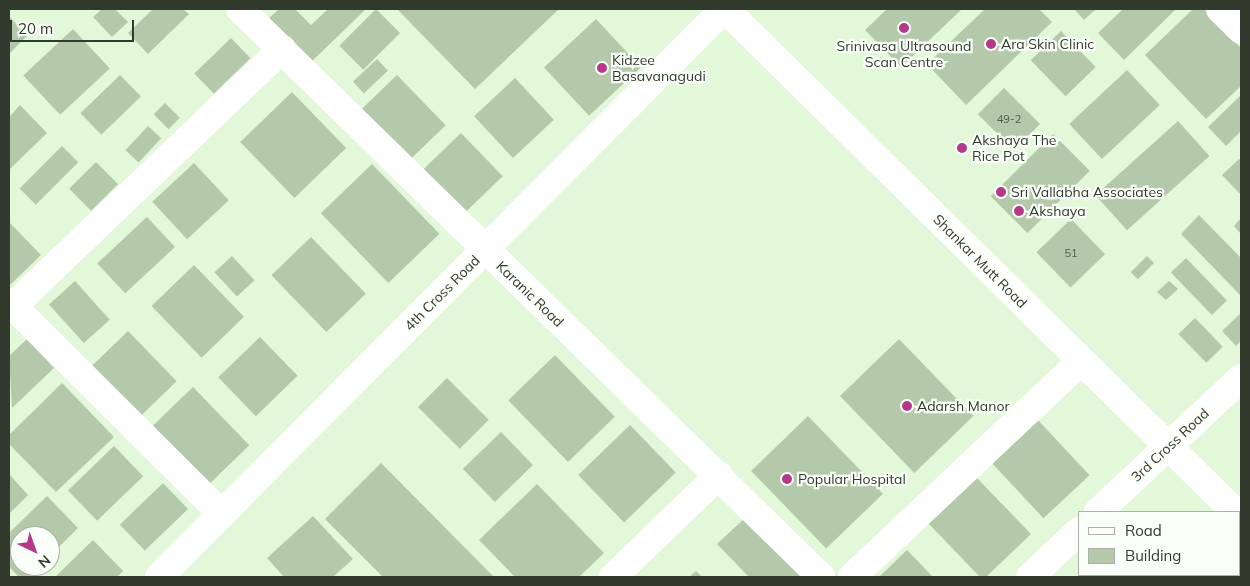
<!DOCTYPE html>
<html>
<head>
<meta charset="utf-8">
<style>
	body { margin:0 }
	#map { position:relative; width:1250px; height:586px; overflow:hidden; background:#e3f8d9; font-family:Mulish,sans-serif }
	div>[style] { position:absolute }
	.building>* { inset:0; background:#b4c8aa; transform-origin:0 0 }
	.minor>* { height:28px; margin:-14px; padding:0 14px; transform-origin:14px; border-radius:14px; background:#fff }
	.tertiary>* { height:28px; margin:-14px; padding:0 14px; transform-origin:14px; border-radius:14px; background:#fff }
	.dots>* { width:14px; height:14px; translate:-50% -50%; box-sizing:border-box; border:2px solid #fbfff9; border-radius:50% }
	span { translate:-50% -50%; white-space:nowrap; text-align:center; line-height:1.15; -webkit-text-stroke:4.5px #fbfff9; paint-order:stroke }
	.number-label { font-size:11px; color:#525e4d }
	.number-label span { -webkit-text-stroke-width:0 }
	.poi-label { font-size:14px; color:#323a2e }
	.left { translate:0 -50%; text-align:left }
	.street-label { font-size:14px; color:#323a2e }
	.frame { position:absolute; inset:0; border:10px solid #323a2e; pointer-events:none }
	.legend { position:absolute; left:1078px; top:511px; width:162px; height:65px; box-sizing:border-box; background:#fbfff9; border:1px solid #abb0a8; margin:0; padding:6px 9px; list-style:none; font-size:15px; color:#323a2e }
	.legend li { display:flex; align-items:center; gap:10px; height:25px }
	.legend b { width:25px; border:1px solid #abb0a8 }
	.north { position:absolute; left:10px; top:526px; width:50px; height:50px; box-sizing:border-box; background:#fbfff9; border:1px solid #abb0a8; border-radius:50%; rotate:138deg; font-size:14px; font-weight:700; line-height:20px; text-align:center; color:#323a2e }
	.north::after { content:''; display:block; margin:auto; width:18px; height:22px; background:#b53989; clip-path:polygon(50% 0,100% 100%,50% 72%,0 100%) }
	.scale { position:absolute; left:10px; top:20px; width:124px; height:22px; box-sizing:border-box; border:2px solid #323a2e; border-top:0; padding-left:6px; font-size:15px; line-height:18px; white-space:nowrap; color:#323a2e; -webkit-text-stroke:4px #fbfff9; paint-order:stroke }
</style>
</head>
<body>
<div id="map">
	<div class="building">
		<i style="clip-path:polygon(102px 9px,115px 9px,128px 22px,112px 37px,93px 17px)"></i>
		<i style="clip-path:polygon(153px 9px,183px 9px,189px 14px,148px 54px,128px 33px)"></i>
		<i style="clip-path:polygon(279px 9px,295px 9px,311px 25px,328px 9px,365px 10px,308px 65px,266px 21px)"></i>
		<i style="left:376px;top:9px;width:34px;height:52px;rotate:45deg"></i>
		<i style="clip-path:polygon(397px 9px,559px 9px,475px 89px)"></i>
		<i style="clip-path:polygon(887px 9px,962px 9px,901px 67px,865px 30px)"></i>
		<i style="clip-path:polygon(985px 9px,1039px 9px,1052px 22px,966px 105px,927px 64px)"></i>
		<i style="clip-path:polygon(1074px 9px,1096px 9px,1084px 20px)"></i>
		<i style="clip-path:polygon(1123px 9px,1176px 9px,1124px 60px,1098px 33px)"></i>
		<i style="clip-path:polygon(1193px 9px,1204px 9px,1241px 48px,1241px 86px,1206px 119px,1145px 55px)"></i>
		<i style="clip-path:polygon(9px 16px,27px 36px,9px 54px)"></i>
		<i style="left:596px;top:19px;width:66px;height:71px;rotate:47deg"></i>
		<i style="left:73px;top:29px;width:54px;height:68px;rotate:47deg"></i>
		<i style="left:1061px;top:31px;width:50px;height:42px;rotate:46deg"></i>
		<i style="left:231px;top:38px;width:28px;height:51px;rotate:46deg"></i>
		<i style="left:377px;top:59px;width:16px;height:33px;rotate:47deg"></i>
		<i style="left:1127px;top:70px;width:48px;height:79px;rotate:47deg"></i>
		<i style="left:120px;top:75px;width:30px;height:55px;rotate:46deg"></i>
		<i style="left:397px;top:75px;width:70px;height:54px;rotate:46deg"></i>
		<i style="left:515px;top:78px;width:57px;height:56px;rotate:47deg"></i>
		<i style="left:1004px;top:88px;width:51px;height:37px;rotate:45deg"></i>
		<i style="left:292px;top:92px;width:78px;height:72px;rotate:46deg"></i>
		<i style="clip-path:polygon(1241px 95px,1241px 131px,1226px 146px,1208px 127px)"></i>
		<i style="left:165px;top:103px;width:21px;height:16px;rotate:45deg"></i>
		<i style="clip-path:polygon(20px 105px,47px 133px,9px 170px,9px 117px)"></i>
		<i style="left:1178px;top:121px;width:47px;height:111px;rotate:48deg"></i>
		<i style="left:148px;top:126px;width:18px;height:33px;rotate:43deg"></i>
		<i style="left:461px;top:133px;width:60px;height:57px;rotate:46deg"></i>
		<i style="left:1053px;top:134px;width:52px;height:88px;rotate:45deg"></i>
		<i style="left:62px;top:146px;width:23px;height:60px;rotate:45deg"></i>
		<i style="clip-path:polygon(1239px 159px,1241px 161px,1241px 195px,1222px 175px)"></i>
		<i style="left:96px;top:162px;width:31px;height:38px;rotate:45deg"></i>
		<i style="left:194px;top:163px;width:51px;height:57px;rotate:47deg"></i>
		<i style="left:372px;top:164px;width:97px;height:71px;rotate:46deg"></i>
		<i style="clip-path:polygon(1199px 215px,1241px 258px,1241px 296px,1181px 234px)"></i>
		<i style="left:147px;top:217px;width:41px;height:68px;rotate:47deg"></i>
		<i style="clip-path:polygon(1241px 218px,1241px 234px,1234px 226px)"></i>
		<i style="left:1071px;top:219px;width:49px;height:48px;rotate:46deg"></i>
		<i style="clip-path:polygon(9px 222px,41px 255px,9px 286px)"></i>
		<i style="left:311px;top:237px;width:79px;height:55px;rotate:46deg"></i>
		<i style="left:232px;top:256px;width:33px;height:24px;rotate:47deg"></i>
		<i style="left:1147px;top:256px;width:10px;height:23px;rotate:45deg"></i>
		<i style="left:1186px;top:258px;width:59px;height:21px;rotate:46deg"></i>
		<i style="left:194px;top:265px;width:72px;height:59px;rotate:46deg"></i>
		<i style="left:75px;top:281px;width:52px;height:35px;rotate:48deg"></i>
		<i style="clip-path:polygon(1169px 281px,1178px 289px,1166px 300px,1157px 292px)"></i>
		<i style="clip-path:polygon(1241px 313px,1241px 341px,1236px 346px,1222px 331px)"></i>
		<i style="left:1195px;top:318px;width:40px;height:23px;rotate:46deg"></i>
		<i style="left:128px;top:331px;width:70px;height:55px;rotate:46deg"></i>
		<i style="left:260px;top:337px;width:54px;height:58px;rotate:46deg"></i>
		<i style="clip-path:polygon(27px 339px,54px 368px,12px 408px,9px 356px)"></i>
		<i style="left:899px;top:339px;width:107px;height:82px;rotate:46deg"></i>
		<i style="left:555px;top:355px;width:86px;height:65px;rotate:46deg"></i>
		<i style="left:447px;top:378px;width:59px;height:41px;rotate:45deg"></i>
		<i style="clip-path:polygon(62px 383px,114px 437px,56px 492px,9px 444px,9px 435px)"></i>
		<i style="left:193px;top:387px;width:81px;height:61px;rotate:46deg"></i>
		<i style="left:808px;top:416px;width:108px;height:79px;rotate:46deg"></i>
		<i style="left:1037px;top:419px;width:77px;height:63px;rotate:47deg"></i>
		<i style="left:630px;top:425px;width:66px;height:72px;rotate:46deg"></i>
		<i style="left:501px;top:432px;width:46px;height:53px;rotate:46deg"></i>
		<i style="left:114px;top:446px;width:42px;height:64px;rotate:46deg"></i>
		<i style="clip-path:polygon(381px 463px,494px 577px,383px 577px,325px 519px)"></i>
		<i style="clip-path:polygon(9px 474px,28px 495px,9px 514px)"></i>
		<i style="clip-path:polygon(975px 476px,1031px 534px,986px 577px,980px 577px,927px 522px)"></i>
		<i style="left:163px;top:483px;width:36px;height:60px;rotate:46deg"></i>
		<i style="clip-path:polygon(537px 484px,604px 553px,579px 577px,515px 577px,479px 540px)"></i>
		<i style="clip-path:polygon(47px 496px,78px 528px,50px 556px,50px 536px,20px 536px,20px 566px,39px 566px,28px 577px,19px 577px,9px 567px,9px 533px)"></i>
		<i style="clip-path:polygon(313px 516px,353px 559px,333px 577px,284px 577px,267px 558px)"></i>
		<i style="clip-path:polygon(745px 518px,803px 577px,749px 577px,717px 544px)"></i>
		<i style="clip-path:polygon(93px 540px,123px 571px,117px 577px,55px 577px)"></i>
		<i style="clip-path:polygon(907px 550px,933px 577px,879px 577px)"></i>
		<i style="clip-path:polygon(696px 571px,702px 577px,689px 577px)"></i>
	</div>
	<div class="minor">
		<i style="left:240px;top:9px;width:813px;rotate:44.35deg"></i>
		<i style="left:1220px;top:9px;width:30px;rotate:45deg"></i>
		<i style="left:13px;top:306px;width:295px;rotate:44.9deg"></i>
		<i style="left:9px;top:310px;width:378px;rotate:-43.7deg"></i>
		<i style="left:1098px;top:512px;width:196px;rotate:-43.1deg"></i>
		<i style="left:159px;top:577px;width:801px;rotate:-45.15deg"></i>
		<i style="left:613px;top:577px;width:147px;rotate:-43.9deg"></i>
		<i style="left:852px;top:577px;width:315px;rotate:-43.3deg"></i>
		<i style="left:1030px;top:577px;width:67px;rotate:-43.2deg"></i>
	</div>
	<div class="tertiary">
		<i style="left:725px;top:9px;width:716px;rotate:44.6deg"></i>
	</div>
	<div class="dots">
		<i style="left:904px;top:28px;background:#b53989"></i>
		<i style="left:991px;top:44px;background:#b53989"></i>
		<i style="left:602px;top:68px;background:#b53989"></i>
		<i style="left:962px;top:148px;background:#b53989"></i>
		<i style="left:1001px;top:192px;background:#b53989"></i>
		<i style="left:1019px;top:211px;background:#b53989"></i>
		<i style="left:907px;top:406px;background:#b53989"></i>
		<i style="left:787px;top:479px;background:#b53989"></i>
	</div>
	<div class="number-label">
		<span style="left:1009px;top:119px">49-2</span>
		<span style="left:1071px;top:253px">51</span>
	</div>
	<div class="poi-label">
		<span class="left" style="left:1001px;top:44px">Ara Skin Clinic</span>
		<span style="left:904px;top:54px">Srinivasa Ultrasound<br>Scan Centre</span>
		<span class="left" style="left:612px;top:68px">Kidzee<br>Basavanagudi</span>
		<span class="left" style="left:972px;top:148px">Akshaya The<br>Rice Pot</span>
		<span class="left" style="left:1011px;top:192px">Sri Vallabha Associates</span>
		<span class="left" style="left:1029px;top:211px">Akshaya</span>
		<span class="left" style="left:917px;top:406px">Adarsh Manor</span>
		<span class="left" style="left:798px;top:479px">Popular Hospital</span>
	</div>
	<div class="street-label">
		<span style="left:980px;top:261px;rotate:45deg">Shankar Mutt Road</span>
		<span style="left:442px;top:293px;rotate:-45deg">4th Cross Road</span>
		<span style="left:530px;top:294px;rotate:44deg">Karanic Road</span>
		<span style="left:1170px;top:445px;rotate:-43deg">3rd Cross Road</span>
	</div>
	<div class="frame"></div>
	<ul class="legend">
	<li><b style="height:6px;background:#fff"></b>Road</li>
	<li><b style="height:14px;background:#b4c8aa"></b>Building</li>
	</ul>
	<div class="north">N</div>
	<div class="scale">20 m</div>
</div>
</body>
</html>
